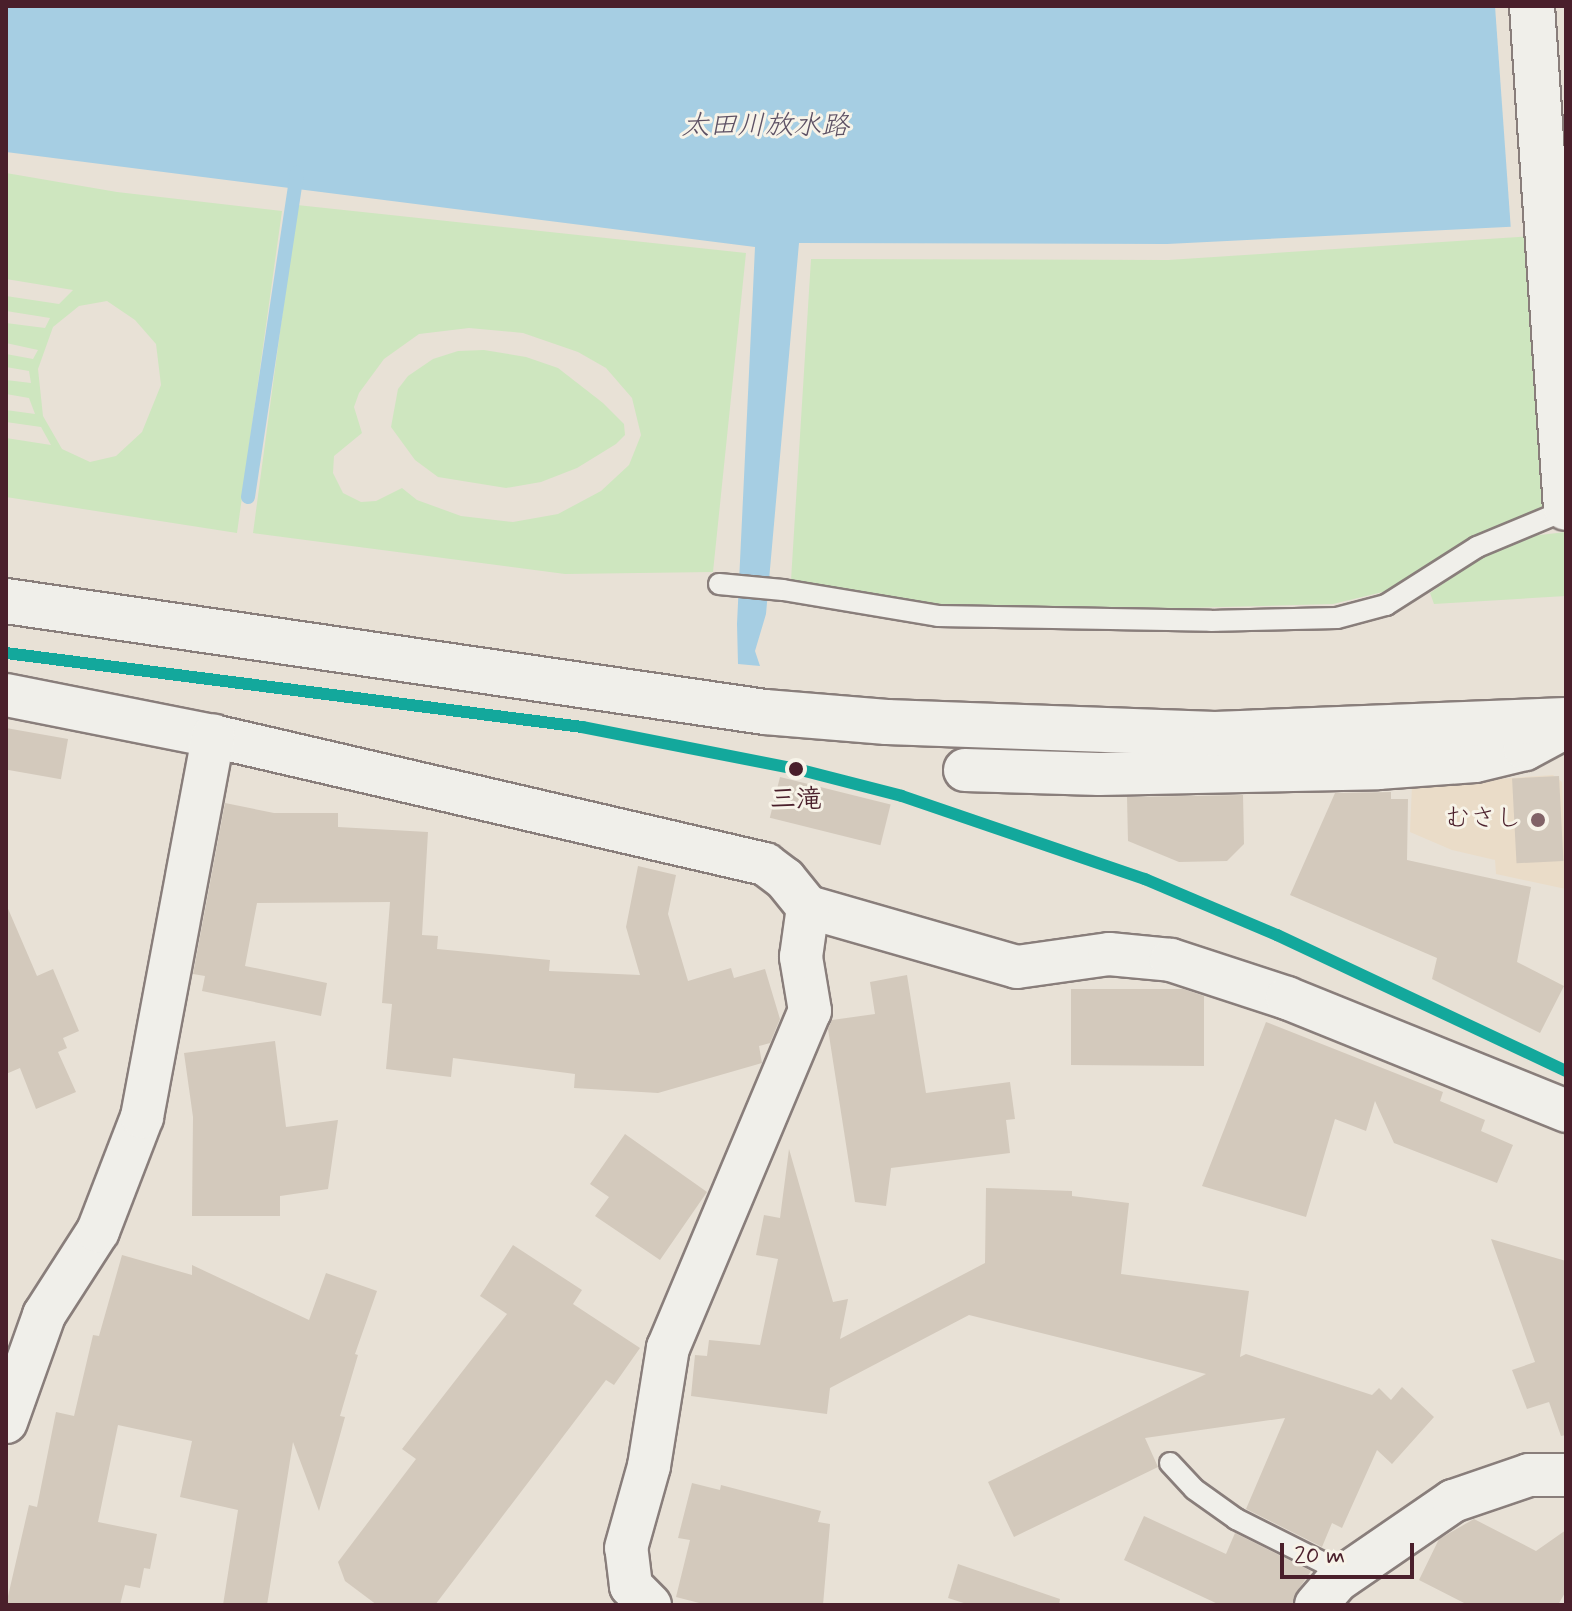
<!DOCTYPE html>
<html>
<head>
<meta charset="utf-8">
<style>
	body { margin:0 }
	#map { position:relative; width:1572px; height:1611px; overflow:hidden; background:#e8e1d6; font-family:Mynerve,"Klee One",sans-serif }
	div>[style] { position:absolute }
	.built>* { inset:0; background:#eadcc8 }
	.green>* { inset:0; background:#cee6bf }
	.water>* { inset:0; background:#a6cee3 }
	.pier>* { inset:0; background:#e8e1d6 }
	.stream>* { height:14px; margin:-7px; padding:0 7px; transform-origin:7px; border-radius:7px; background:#a6cee3 }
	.building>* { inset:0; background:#d3c9bc; transform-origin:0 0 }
	.roads { filter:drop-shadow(2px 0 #897e7b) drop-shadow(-2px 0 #897e7b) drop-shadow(0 2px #897e7b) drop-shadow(0 -2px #897e7b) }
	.service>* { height:20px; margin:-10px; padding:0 10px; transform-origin:10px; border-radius:10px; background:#f0efea }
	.minor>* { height:42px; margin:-21px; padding:0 21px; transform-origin:21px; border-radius:21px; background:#f0efea }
	.tertiary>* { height:44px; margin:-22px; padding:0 22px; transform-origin:22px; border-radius:22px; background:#f0efea }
	.rail-1>* { height:12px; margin:-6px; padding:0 6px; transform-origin:6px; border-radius:6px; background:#13a89c }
	.dots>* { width:22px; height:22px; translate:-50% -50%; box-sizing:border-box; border:4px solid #f7f3e8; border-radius:50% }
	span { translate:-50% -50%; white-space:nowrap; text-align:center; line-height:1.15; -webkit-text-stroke:6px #f7f3e8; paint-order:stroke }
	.stop-label { font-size:26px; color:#4a1f2b; font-weight:700 }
	.poi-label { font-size:26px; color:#4a1f2b }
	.right { translate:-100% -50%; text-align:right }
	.water-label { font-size:28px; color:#5d5164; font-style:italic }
	.frame { position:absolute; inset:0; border:8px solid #4a1f2b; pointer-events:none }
	.scale { position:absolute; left:1280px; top:1543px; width:134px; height:36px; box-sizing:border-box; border:4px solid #4a1f2b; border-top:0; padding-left:10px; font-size:24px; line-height:28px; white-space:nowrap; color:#4a1f2b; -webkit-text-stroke:6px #f7f3e8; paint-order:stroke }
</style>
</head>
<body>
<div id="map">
	<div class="built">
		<i style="clip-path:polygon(1553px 775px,1562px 782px,1566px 889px,1496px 874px,1495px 860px,1452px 850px,1410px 832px,1412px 785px)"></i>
	</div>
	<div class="green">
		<i style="clip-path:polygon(evenodd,6px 173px,117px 192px,282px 211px,237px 533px,6px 497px,6px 438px,51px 445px,41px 427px,6px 422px,6px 410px,35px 414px,29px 398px,6px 394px,6px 380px,31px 383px,29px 371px,6px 367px,6px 354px,33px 359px,38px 350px,6px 343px,6px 323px,45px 328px,50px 318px,6px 311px,6px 296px,59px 304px,73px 290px,6px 279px,6px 173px,107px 301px,135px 320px,156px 344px,161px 385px,142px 432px,116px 456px,90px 462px,62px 449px,43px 416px,38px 369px,53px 327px,79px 306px,107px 301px)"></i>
		<i style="clip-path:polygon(evenodd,297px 205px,746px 253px,713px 572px,565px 574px,253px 533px,297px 205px,469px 328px,523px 333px,578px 352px,606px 368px,632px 398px,641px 435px,629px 465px,601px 491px,558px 514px,513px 522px,461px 516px,417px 500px,402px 488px,376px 501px,361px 502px,343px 493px,333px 473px,334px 456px,362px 433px,354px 407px,359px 393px,384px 359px,419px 334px,469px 328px)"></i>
		<i style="clip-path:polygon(1566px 234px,1549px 504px,1387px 591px,1333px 604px,1184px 608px,922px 606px,791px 580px,811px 259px,1168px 260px)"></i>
		<i style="clip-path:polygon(484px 350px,526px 357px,558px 368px,603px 403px,624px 424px,625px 435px,616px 444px,577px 468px,541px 482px,506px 488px,438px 477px,415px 460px,391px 427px,398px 389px,408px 376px,433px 359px,458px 351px)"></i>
		<i style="clip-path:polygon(1566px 532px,1566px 596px,1434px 604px,1430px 593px,1497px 546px,1522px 537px)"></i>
	</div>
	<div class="water">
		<i style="clip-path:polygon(6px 6px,1566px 6px,1528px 226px,1167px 244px,799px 243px,766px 614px,755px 651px,760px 666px,738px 664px,737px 624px,755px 247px,6px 152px)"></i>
	</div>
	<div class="pier">
		<i style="clip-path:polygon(1495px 6px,1566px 6px,1566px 212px,1529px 230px,1511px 231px)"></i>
	</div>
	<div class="stream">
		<i style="left:248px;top:497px;width:328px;rotate:-81.4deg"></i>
	</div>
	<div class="building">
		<i style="left:6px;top:728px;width:63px;height:41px;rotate:10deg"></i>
		<i style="left:1559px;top:776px;width:85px;height:47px;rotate:87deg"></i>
		<i style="left:780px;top:777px;width:114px;height:42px;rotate:14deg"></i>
		<i style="clip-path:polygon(1391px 792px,1391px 799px,1408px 799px,1407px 860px,1531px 887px,1517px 962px,1564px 986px,1540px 1033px,1432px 979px,1437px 958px,1290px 895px,1335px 793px)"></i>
		<i style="clip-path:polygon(1243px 795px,1244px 844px,1227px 861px,1179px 862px,1128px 841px,1127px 797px)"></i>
		<i style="clip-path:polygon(225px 803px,274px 813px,338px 813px,338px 827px,428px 832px,422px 935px,438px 936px,437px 949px,550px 960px,549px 971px,640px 975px,626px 927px,638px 866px,676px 875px,668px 914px,688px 981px,731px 968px,734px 978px,765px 969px,780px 1019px,770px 1043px,759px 1046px,762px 1063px,658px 1093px,574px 1088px,575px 1074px,453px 1058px,451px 1077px,386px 1069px,392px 1004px,382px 1003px,390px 902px,257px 903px,245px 966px,327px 983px,321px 1016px,202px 991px,205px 976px,193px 974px)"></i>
		<i style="clip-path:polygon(6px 904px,37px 976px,53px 969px,79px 1031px,63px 1038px,67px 1048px,58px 1052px,76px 1092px,36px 1109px,20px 1068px,6px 1074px)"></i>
		<i style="clip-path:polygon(907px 975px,926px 1093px,1010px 1082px,1015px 1119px,1006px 1120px,1010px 1153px,891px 1168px,886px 1206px,855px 1202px,828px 1029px,832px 1020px,875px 1014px,870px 982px)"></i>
		<i style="clip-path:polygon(1071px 989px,1183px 989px,1204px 996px,1204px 1066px,1071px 1065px)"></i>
		<i style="clip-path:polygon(1266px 1022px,1443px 1092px,1440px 1101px,1485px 1120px,1481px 1131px,1513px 1145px,1497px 1183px,1394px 1143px,1375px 1101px,1366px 1131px,1335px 1119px,1306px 1217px,1202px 1186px)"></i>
		<i style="clip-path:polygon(275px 1041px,286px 1127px,338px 1120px,328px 1189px,280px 1196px,280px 1216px,192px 1216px,193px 1117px,184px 1053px)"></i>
		<i style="clip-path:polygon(625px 1134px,707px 1192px,660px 1260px,595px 1216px,609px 1197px,590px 1184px)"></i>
		<i style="clip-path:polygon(789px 1149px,833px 1302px,848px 1299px,840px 1339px,985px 1263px,986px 1188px,1072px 1191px,1072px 1196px,1129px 1203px,1121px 1274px,1249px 1291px,1240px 1357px,1246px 1354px,1372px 1395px,1379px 1388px,1391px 1400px,1402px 1387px,1434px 1417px,1392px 1464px,1377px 1450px,1342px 1528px,1332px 1523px,1322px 1547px,1246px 1509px,1285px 1418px,1145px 1438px,1158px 1467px,1014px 1537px,988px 1482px,1206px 1374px,969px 1315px,830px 1388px,827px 1414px,691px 1396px,695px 1355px,707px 1356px,709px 1340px,760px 1345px,778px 1259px,756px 1255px,764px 1215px,780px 1218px)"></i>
		<i style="clip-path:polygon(1491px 1239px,1566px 1261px,1566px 1435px,1561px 1436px,1549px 1402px,1527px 1409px,1512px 1370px,1535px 1362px)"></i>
		<i style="clip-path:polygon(513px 1245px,582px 1290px,573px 1304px,640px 1348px,614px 1385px,606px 1380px,435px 1605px,377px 1605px,345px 1581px,338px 1562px,416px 1459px,402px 1449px,507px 1314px,480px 1296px)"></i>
		<i style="clip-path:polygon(122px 1255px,192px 1275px,192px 1265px,309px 1320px,326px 1273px,377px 1291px,355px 1354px,358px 1355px,340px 1416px,345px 1417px,319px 1511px,293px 1442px,267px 1605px,223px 1605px,238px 1510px,180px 1497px,192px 1441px,118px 1425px,98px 1522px,157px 1534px,150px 1569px,144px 1568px,140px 1588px,125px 1585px,120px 1605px,6px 1605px,29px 1505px,37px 1507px,56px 1412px,74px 1416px,93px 1335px,99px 1336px)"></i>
		<i style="clip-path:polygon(692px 1483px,720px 1490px,721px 1485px,821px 1511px,818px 1522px,830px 1524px,823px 1605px,707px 1605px,676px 1597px,690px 1540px,678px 1538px)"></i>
		<i style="clip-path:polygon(1144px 1516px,1226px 1554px,1235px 1533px,1311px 1571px,1298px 1590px,1293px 1605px,1220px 1605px,1124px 1560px)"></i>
		<i style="clip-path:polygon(1474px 1519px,1536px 1551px,1566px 1530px,1566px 1591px,1558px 1605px,1468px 1605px,1419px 1580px,1439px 1539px)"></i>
		<i style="clip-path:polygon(958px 1564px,1060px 1599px,1059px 1605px,970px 1605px,948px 1598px)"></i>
	</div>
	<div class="roads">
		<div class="service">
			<i style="left:719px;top:584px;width:64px;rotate:5.4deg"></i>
			<i style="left:783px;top:590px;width:157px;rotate:9.5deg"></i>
			<i style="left:938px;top:616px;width:273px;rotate:1deg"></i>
			<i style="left:1211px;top:621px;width:126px;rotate:-1.4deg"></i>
			<i style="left:1337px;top:618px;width:51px;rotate:-14.9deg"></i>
			<i style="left:1386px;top:605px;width:108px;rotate:-32.5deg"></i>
			<i style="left:1477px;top:547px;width:96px;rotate:-22.6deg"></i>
			<i style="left:1170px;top:1463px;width:35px;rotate:47deg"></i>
			<i style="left:1194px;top:1489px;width:52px;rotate:35.5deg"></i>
			<i style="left:1236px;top:1519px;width:98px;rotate:26.6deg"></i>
			<i style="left:1324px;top:1563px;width:22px;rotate:51deg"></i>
		</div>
		<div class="minor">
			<i style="left:6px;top:695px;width:211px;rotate:11.2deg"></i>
			<i style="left:213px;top:736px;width:567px;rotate:13.06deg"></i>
			<i style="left:765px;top:864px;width:25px;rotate:37deg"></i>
			<i style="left:785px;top:879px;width:36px;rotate:51deg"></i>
			<i style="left:808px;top:907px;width:217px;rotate:16deg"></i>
			<i style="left:1017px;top:967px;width:93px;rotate:-8deg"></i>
			<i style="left:1109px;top:954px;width:62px;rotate:5.5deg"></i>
			<i style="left:1171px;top:960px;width:122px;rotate:18.1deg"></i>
			<i style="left:1287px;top:998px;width:301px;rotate:22deg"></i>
			<i style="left:965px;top:770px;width:134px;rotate:1.7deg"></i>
			<i style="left:1099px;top:774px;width:279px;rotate:-1.2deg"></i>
			<i style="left:1378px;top:768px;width:97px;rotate:-4.1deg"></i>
			<i style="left:1475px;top:761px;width:51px;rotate:-13.5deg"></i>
			<i style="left:1525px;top:749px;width:47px;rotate:-28.2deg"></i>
			<i style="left:6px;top:1422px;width:114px;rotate:-70.4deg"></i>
			<i style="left:44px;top:1315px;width:100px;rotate:-57.3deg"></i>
			<i style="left:98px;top:1231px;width:122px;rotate:-68.9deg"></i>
			<i style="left:142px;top:1117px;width:388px;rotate:-79.4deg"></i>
			<i style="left:650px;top:1605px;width:27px;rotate:-135deg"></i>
			<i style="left:631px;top:1586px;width:38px;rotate:-97deg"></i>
			<i style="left:626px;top:1548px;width:85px;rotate:-74.3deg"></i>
			<i style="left:649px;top:1466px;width:120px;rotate:-80.9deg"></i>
			<i style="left:668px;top:1348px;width:366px;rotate:-67.2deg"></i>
			<i style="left:810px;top:1011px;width:55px;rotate:-99.5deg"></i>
			<i style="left:801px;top:957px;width:50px;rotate:-82deg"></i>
			<i style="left:1316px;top:1605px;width:33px;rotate:-49deg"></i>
			<i style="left:1338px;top:1580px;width:140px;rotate:-34.5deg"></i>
			<i style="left:1453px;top:1501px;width:80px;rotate:-18.9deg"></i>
			<i style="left:1529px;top:1475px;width:37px"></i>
		</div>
		<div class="tertiary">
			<i style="left:1532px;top:6px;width:503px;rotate:86.13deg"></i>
			<i style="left:6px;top:601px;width:767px;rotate:8.32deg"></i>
			<i style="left:765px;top:712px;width:122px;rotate:4.7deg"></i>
			<i style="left:887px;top:722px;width:328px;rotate:2.1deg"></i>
			<i style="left:1215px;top:734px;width:351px;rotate:-2.3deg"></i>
		</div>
	</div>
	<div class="rail-1">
		<i style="left:6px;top:653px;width:581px;rotate:7.32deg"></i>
		<i style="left:582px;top:727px;width:223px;rotate:11.1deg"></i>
		<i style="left:801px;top:770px;width:104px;rotate:14.4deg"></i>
		<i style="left:902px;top:796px;width:257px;rotate:18.9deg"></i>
		<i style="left:1145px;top:879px;width:143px;rotate:23deg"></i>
		<i style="left:1277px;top:935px;width:319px;rotate:25.2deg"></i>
	</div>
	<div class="dots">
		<i style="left:796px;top:769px;background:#4a1f2b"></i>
		<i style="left:1538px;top:820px;background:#816367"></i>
	</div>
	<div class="stop-label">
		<span style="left:796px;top:801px">三滝</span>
	</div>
	<div class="poi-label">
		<span class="right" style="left:1522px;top:820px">むさし</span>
	</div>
	<div class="water-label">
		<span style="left:765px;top:127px">太田川放水路</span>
	</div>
	<div class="frame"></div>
	<div class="scale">20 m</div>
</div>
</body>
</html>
